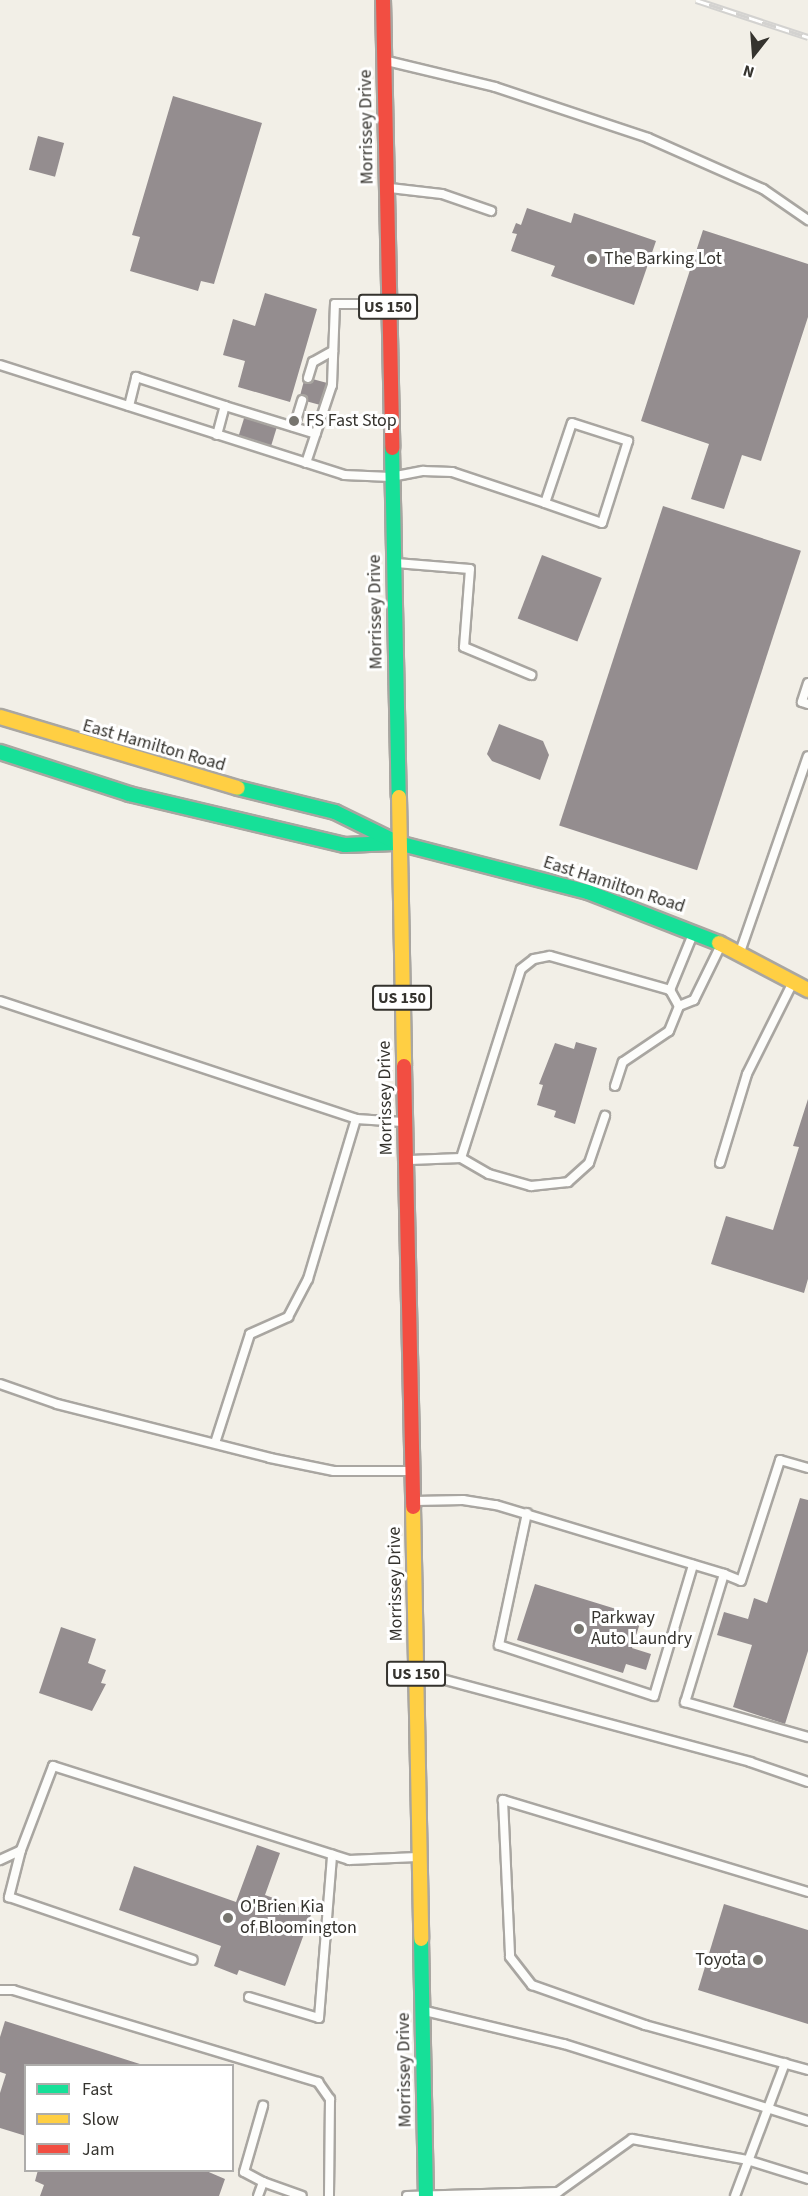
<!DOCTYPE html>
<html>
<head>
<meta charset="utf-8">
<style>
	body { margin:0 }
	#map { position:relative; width:808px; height:2196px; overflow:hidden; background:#f2efe7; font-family:"Source Sans 3",sans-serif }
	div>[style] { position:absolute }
	.building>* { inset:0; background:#948d8f; transform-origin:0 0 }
	.roads { filter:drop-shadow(2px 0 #a9a6a1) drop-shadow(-2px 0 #a9a6a1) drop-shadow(0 2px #a9a6a1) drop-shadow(0 -2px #a9a6a1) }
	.lane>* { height:8px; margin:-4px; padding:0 4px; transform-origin:4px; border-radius:4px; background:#fdfdfb }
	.fast>* { height:14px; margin:-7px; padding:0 7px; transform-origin:7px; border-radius:7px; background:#16e098 }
	.slow>* { height:14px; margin:-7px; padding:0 7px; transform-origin:7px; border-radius:7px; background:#ffcf43 }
	.jam>* { height:14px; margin:-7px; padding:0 7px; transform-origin:7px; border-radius:7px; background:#f24e42 }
	.rail>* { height:7px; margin-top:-3.5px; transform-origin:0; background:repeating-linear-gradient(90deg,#fff 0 14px,#d3d2d0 0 28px); box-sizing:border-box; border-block:2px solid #d3d2d0 }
	.dots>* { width:16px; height:16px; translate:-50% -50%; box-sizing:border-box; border:3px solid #fff; border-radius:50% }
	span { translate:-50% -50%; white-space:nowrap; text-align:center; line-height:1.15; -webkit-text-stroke:6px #fff; paint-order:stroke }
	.shield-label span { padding:2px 4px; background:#fff; border:2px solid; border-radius:4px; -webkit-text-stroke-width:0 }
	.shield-label { font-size:16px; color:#35332e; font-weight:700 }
	.street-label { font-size:18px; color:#35332e }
	.poi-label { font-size:18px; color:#35332e }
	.left { translate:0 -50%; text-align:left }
	.right { translate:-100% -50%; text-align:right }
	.legend { position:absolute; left:24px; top:2064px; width:210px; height:108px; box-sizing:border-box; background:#fff; border:2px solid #aeadab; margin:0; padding:8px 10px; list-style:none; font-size:18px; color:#35332e }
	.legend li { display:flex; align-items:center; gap:12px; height:30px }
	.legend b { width:30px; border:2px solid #aeadab }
	.north { position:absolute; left:724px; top:24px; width:60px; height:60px; -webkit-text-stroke:4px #fff; paint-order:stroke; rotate:197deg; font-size:16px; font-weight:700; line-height:24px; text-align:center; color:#35332e }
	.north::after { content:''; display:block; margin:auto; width:21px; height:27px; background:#35332e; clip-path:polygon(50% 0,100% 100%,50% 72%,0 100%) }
</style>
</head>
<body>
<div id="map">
	<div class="building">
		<i style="clip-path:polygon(173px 96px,262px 123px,214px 284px,201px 281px,198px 291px,130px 271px,140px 237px,132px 235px)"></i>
		<i style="left:38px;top:136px;width:27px;height:35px;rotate:15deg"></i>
		<i style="clip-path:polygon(527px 208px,571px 223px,574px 213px,656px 241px,634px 305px,551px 276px,555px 266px,511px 251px,517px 234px,512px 233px,516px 223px,521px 225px)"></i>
		<i style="clip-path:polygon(703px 230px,808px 264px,808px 317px,761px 461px,742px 455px,724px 509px,691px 499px,709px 444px,641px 421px)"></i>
		<i style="clip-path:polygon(265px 293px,317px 309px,290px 402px,238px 387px,245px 361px,223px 355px,233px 319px,255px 326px)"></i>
		<i style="left:305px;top:377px;width:24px;height:23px;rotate:15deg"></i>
		<i style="left:245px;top:415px;width:34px;height:23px;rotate:17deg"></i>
		<i style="left:663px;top:506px;width:145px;height:336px;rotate:18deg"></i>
		<i style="left:542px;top:555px;width:64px;height:68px;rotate:21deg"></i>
		<i style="clip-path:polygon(499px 724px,543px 741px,549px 755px,540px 780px,492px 761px,487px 754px)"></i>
		<i style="clip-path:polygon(576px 1042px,597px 1048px,575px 1124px,554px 1117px,556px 1111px,537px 1105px,543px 1085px,539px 1084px,555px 1043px,574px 1049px)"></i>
		<i style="clip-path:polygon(808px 1099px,808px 1279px,804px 1293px,711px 1264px,726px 1216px,773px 1230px,799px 1147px,793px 1146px)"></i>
		<i style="clip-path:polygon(800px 1498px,808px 1500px,808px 1651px,785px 1724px,733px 1707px,752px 1645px,717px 1635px,724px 1612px,748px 1619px,754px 1598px,767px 1603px)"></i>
		<i style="clip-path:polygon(535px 1584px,642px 1617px,632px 1648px,651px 1654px,646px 1670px,626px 1664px,623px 1673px,517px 1640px)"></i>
		<i style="clip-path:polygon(61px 1627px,96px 1639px,88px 1663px,106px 1670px,101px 1683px,106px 1684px,92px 1711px,39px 1693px)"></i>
		<i style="clip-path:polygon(257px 1845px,280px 1853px,265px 1895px,312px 1912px,285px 1986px,239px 1970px,237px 1975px,214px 1966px,221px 1946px,119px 1910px,134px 1866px,236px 1902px)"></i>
		<i style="clip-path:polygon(724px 1904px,808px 1930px,808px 2024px,698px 1990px)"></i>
		<i style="clip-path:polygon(5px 2021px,143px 2065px,143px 2066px,26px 2066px,26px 2136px,0 2128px,0 2093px,6px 2074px,0 2072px,0 2037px)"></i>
		<i style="clip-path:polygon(38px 2170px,204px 2170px,225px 2179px,219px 2196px,40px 2196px,44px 2185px,35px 2181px)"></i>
	</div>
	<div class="roads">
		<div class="lane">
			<i style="left:387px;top:61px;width:111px;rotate:13.5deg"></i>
			<i style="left:495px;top:87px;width:161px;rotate:18.4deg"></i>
			<i style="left:648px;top:138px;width:126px;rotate:23.9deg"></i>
			<i style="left:763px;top:189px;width:55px;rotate:34.6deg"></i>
			<i style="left:390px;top:188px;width:52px;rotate:6.6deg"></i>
			<i style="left:442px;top:194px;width:52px;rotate:19.1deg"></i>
			<i style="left:0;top:365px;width:361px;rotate:17.7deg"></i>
			<i style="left:344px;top:475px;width:47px;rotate:2.4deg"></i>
			<i style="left:391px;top:477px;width:33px;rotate:-11deg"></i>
			<i style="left:423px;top:471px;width:29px;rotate:2deg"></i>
			<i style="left:452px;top:472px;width:98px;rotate:18.4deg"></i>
			<i style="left:545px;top:503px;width:84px;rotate:-71.4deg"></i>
			<i style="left:572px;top:423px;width:59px;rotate:17.8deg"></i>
			<i style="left:628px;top:441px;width:86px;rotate:107.6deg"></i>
			<i style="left:602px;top:523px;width:60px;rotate:-160.7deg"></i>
			<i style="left:308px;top:378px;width:17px;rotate:-73deg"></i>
			<i style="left:313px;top:362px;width:23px;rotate:-29deg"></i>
			<i style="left:129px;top:406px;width:30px;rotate:-76deg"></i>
			<i style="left:136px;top:377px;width:94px;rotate:18deg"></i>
			<i style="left:294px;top:427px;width:28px;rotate:-73deg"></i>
			<i style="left:217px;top:435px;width:30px;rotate:-75deg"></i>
			<i style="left:225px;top:406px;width:95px;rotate:17.1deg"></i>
			<i style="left:306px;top:463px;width:82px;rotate:-71.6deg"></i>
			<i style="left:332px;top:385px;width:81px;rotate:-87.9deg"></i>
			<i style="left:335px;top:304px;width:52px"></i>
			<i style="left:396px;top:563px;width:74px;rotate:4.6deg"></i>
			<i style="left:470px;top:569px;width:78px;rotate:94.4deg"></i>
			<i style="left:464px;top:647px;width:73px;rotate:22.7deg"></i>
			<i style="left:808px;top:683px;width:20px;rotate:108deg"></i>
			<i style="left:802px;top:702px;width:6px;rotate:18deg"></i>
			<i style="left:693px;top:934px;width:61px;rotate:112.3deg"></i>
			<i style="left:670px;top:990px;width:18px;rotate:61deg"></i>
			<i style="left:679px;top:1006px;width:16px;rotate:-22deg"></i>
			<i style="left:694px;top:1000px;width:61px;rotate:-63.9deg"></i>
			<i style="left:740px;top:952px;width:207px;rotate:-70.9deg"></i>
			<i style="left:0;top:1001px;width:375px;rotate:18.3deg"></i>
			<i style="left:356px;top:1119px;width:47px;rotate:3.7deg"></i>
			<i style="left:615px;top:1086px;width:25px;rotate:-72deg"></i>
			<i style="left:623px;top:1062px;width:55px;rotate:-34deg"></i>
			<i style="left:669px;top:1031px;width:27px;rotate:-68deg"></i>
			<i style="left:461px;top:1158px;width:32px;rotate:30deg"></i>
			<i style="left:489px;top:1174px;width:44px;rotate:15.9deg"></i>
			<i style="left:531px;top:1186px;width:37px;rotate:-6deg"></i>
			<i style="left:568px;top:1182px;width:28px;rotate:-42deg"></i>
			<i style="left:589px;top:1163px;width:50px;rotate:-71.2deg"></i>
			<i style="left:410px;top:1160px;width:51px;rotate:-2.2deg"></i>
			<i style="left:461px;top:1158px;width:198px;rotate:-72.4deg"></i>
			<i style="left:521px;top:969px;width:16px;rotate:-38deg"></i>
			<i style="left:534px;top:959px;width:16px;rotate:-11deg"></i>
			<i style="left:550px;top:956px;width:125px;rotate:15.8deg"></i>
			<i style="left:720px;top:1163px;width:93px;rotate:-73.1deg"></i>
			<i style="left:747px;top:1074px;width:103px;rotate:-63.4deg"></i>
			<i style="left:0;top:1384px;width:60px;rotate:19.3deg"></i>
			<i style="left:57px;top:1404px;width:220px;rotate:14.2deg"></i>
			<i style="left:270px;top:1458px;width:65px;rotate:11.5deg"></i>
			<i style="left:334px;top:1471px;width:74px"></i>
			<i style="left:215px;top:1443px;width:114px;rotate:-72.2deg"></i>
			<i style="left:250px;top:1334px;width:42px;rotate:-24.1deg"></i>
			<i style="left:288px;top:1317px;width:43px;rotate:-62.2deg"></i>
			<i style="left:308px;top:1279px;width:167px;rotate:-73.3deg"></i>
			<i style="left:415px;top:1501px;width:48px;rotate:-1.2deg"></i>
			<i style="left:463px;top:1500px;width:33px;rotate:9deg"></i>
			<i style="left:496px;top:1505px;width:238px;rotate:16.8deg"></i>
			<i style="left:724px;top:1574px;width:134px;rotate:106.9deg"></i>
			<i style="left:685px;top:1702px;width:128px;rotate:15.9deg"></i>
			<i style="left:527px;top:1513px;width:135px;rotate:102deg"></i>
			<i style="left:499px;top:1645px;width:163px;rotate:18.2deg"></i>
			<i style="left:654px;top:1696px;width:137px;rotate:-73.4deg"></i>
			<i style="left:724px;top:1574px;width:18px;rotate:22deg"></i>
			<i style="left:741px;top:1581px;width:127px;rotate:-72.1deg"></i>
			<i style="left:780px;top:1460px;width:29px;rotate:16deg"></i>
			<i style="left:419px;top:1673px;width:343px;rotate:15deg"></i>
			<i style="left:750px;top:1762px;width:61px;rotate:19deg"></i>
			<i style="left:21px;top:1850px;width:49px;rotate:104.3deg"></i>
			<i style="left:9px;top:1897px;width:194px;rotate:18.9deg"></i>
			<i style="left:0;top:1860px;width:23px;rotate:-25deg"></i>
			<i style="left:21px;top:1850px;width:90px;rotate:-69.1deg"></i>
			<i style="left:53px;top:1766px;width:311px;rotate:17.6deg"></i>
			<i style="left:349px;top:1860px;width:68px;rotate:-2.5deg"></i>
			<i style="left:808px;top:1892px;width:319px;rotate:-163.2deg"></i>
			<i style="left:503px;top:1800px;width:157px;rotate:87.4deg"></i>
			<i style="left:510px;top:1957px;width:36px;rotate:52deg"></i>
			<i style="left:532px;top:1985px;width:120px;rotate:19.5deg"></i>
			<i style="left:645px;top:2025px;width:169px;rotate:15.4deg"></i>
			<i style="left:0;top:1990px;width:13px"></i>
			<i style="left:13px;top:1990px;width:319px;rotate:16.8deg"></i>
			<i style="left:318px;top:2082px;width:21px;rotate:55deg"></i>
			<i style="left:330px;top:2099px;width:97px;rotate:90.6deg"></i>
			<i style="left:249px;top:1997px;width:73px;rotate:16.7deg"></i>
			<i style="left:319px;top:2018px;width:164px;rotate:-85.4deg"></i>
			<i style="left:425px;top:2011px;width:143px;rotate:13.4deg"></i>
			<i style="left:564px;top:2044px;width:256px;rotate:17.5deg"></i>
			<i style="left:263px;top:2182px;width:21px;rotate:-152deg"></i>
			<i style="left:244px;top:2172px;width:69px;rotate:-73.9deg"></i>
			<i style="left:258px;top:2196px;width:15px;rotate:-70deg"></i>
			<i style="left:263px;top:2182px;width:41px;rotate:19.7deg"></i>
			<i style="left:407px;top:2196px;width:151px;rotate:-1.5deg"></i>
			<i style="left:558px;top:2192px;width:91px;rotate:-35.6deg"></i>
			<i style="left:632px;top:2139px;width:117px;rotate:10.3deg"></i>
			<i style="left:747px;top:2160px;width:64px;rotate:17.3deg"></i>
			<i style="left:735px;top:2196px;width:142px;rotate:-69.4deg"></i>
		</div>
		<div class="fast">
			<i style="left:392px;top:448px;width:349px;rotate:88.9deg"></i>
			<i style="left:0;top:752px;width:136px;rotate:18deg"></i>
			<i style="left:129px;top:794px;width:222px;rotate:13.3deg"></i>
			<i style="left:345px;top:845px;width:49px;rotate:-2.3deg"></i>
			<i style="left:238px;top:788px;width:100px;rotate:13.9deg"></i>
			<i style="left:335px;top:812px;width:70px;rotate:26.2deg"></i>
			<i style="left:398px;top:843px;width:196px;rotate:14.5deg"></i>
			<i style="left:588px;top:892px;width:141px;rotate:21.3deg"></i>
			<i style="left:421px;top:1939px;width:257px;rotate:88.9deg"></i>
		</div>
		<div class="slow">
			<i style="left:0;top:717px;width:248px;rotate:16.6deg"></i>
			<i style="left:399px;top:797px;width:269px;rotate:88.9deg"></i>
			<i style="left:719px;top:943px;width:101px;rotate:27.8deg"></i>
			<i style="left:413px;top:1507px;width:432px;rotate:88.9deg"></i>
		</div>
		<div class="jam">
			<i style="left:383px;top:0;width:448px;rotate:88.8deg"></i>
			<i style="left:404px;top:1066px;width:441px;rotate:88.8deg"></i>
		</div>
	</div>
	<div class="rail">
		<i style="left:696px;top:0;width:118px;rotate:18.3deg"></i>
	</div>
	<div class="dots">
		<i style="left:592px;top:259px;background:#77756f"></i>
		<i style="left:294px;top:421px;background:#77756f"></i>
		<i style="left:579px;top:1629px;background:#77756f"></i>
		<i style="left:228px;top:1918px;background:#77756f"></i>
		<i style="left:758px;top:1960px;background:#77756f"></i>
	</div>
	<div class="shield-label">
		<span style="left:388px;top:307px">US 150</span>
		<span style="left:402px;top:998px">US 150</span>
		<span style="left:416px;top:1674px">US 150</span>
	</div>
	<div class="street-label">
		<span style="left:367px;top:127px;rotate:-91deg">Morrissey Drive</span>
		<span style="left:376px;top:612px;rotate:-91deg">Morrissey Drive</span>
		<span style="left:154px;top:746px;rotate:16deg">East Hamilton Road</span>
		<span style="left:614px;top:885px;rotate:18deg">East Hamilton Road</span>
		<span style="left:386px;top:1098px;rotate:-91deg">Morrissey Drive</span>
		<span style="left:396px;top:1584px;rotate:-91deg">Morrissey Drive</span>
		<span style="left:405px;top:2070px;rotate:-91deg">Morrissey Drive</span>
	</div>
	<div class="poi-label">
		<span class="left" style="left:604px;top:259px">The Barking Lot</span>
		<span class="left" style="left:306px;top:421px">FS Fast Stop</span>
		<span class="left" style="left:591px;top:1629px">Parkway<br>Auto Laundry</span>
		<span class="left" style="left:240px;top:1918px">O'Brien Kia<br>of Bloomington</span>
		<span class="right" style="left:746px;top:1960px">Toyota</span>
	</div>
	<ul class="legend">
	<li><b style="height:8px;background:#16e098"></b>Fast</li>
	<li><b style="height:8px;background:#ffcf43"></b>Slow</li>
	<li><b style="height:8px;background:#f24e42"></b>Jam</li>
	</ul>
	<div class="north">N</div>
</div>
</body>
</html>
